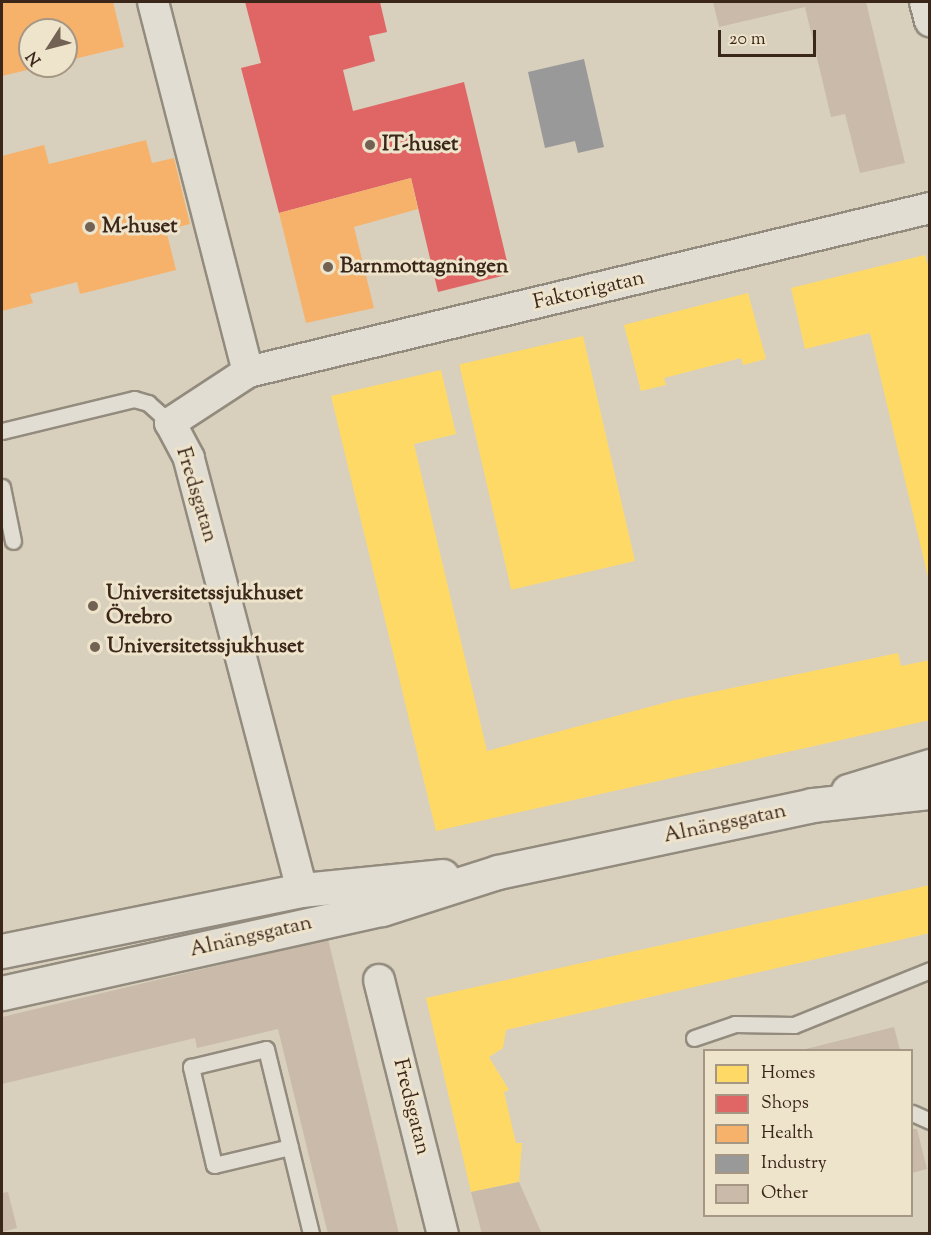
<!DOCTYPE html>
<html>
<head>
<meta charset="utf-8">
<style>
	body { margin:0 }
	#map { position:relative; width:931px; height:1235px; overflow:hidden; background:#d8d0bc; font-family:"Sorts Mill Goudy",serif }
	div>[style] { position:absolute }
	.homes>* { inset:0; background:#ffd966; transform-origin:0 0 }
	.shops>* { inset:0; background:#e06666 }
	.health>* { inset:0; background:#f6b26b }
	.industry>* { inset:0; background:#999 }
	.building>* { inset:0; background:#c9baaa }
	.roads { filter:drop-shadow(2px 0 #928b7e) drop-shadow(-2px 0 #928b7e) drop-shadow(0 2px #928b7e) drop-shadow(0 -2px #928b7e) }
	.service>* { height:15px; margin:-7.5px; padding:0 7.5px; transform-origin:7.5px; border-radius:7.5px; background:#e1ddd2 }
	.minor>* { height:30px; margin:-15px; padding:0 15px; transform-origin:15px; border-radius:15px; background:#e1ddd2 }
	.secondary>* { height:33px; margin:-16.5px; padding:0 16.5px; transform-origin:16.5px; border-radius:16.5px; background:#e1ddd2 }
	.dots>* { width:16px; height:16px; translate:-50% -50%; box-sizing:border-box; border:3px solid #eee3cb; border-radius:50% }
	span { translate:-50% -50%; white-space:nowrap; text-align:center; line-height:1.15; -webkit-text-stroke:6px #eee3cb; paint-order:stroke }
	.poi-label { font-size:21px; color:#3b261a; font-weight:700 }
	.left { translate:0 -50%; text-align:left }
	.street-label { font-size:21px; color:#3b261a }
	.frame { position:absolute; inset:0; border:3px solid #3b261a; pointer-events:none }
	.legend { position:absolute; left:703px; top:1049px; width:210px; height:168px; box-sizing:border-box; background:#eee3cb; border:2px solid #a69784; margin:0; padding:8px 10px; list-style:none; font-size:18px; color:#3b261a }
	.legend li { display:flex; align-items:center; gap:12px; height:30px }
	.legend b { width:30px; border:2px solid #a69784 }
	.north { position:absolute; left:18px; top:18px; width:60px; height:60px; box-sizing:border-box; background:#eee3cb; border:2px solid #a69784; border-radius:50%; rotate:234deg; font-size:16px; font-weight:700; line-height:24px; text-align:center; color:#3b261a }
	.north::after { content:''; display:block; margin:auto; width:21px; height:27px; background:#726253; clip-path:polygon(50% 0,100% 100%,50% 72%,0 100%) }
	.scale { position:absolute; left:718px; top:30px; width:98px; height:27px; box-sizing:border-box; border:3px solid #3b261a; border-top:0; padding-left:8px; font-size:18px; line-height:21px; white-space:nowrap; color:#3b261a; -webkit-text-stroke:4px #eee3cb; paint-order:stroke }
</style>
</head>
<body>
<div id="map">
	<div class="homes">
		<i style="clip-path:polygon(925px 255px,930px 271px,929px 581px,870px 333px,805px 349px,791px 288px)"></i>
		<i style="clip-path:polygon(748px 293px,766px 359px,743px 365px,741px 358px,664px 378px,666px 385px,641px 391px,624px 325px)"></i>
		<i style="left:583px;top:336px;width:231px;height:127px;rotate:77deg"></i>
		<i style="clip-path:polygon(441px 370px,456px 434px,414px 444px,487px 751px,675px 700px,898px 653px,901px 666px,930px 660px,930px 720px,436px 831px,331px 396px)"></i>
		<i style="clip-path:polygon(930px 885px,930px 933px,506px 1030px,503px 1048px,489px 1057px,509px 1090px,504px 1092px,516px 1143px,522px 1143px,519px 1182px,471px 1192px,426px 998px)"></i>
	</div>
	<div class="shops">
		<i style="clip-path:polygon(245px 2px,380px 2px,387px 32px,369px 36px,375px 61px,343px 70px,353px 111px,464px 82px,510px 274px,438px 292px,411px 178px,279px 213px,241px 68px,261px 63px)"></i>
	</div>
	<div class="health">
		<i style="clip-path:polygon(2px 2px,113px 2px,124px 47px,66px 61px,66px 30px,30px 30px,30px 66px,40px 67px,2px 76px)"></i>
		<i style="clip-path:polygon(146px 140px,152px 163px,174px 158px,190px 224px,166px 230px,176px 270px,80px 294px,77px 282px,30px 294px,33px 303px,2px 311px,2px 156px,44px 145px,49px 164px)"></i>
		<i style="clip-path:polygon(411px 178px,418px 209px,354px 227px,374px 308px,306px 323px,279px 213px)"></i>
	</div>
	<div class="industry">
		<i style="clip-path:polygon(584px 59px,604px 147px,578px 153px,575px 141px,545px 148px,528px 72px)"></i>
	</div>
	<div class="building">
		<i style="clip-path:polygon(713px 2px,866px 2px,905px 163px,860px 173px,845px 114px,831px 117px,805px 7px,719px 27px)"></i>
		<i style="clip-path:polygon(328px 939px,399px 1234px,328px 1234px,278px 1029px,197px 1048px,195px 1038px,2px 1084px,2px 1017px)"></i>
		<i style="clip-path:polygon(894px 1027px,900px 1050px,802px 1050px)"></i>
		<i style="clip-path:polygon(912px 1129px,917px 1129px,927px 1169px,912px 1173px)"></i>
		<i style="clip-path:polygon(519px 1182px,542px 1234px,482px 1234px,471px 1192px)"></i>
		<i style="clip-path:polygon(8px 1192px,17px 1228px,2px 1232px,2px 1193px)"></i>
	</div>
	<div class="roads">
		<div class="service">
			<i style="left:2px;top:431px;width:136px;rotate:-13.6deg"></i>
			<i style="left:134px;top:399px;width:15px;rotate:16deg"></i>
			<i style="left:148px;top:403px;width:30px;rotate:42deg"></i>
			<i style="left:2px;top:487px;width:55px;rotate:78.5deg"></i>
			<i style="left:694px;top:1038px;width:43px;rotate:-18.9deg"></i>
			<i style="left:735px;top:1024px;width:59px;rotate:1deg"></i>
			<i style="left:794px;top:1025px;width:147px;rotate:-22deg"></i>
			<i style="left:912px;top:1113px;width:20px;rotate:24deg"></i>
			<i style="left:290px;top:1147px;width:78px;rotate:166.7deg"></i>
			<i style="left:214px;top:1165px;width:101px;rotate:-103.2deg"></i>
			<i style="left:191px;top:1067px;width:77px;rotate:-13.5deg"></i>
			<i style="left:266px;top:1049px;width:190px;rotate:76.3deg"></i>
		</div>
		<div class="minor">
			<i style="left:153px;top:2px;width:382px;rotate:75.6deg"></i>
			<i style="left:925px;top:2px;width:20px;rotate:75deg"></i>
			<i style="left:302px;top:890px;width:447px;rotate:-104.7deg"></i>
			<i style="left:189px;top:458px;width:40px;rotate:-118deg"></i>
			<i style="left:170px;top:423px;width:93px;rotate:-33.2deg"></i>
			<i style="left:248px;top:372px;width:701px;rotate:-13.52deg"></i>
			<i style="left:379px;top:980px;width:262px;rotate:75.9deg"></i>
		</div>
		<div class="secondary">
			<i style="left:848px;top:791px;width:86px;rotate:-17deg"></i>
			<i style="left:2px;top:951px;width:306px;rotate:-11.5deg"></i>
			<i style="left:302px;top:890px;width:141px;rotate:-5.7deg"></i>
			<i style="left:2px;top:993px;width:389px;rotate:-12.5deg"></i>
			<i style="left:382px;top:909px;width:122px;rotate:-17.7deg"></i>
			<i style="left:498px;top:872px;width:321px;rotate:-12deg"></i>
			<i style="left:812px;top:805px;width:119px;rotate:-6.3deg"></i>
		</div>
	</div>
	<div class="dots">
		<i style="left:370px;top:145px;background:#726253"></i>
		<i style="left:90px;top:227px;background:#726253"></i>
		<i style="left:328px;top:267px;background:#726253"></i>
		<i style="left:93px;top:606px;background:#726253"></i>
		<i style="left:95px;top:647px;background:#726253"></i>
	</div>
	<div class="poi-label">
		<span class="left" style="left:382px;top:145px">IT-huset</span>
		<span class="left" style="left:102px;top:227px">M-huset</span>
		<span class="left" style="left:340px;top:267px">Barnmottagningen</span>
		<span class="left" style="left:106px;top:606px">Universitetssjukhuset<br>Örebro</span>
		<span class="left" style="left:107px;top:647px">Universitetssjukhuset</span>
	</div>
	<div class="street-label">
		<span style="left:589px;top:291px;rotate:-13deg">Faktorigatan</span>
		<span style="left:196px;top:495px;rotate:73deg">Fredsgatan</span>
		<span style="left:725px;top:824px;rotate:-12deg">Alnängsgatan</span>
		<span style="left:251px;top:937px;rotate:-13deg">Alnängsgatan</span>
		<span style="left:411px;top:1107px;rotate:76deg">Fredsgatan</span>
	</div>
	<div class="frame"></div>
	<ul class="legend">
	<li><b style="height:16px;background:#ffd966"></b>Homes</li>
	<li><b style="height:16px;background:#e06666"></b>Shops</li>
	<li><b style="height:16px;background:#f6b26b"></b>Health</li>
	<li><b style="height:16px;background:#999"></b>Industry</li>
	<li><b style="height:16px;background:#c9baaa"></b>Other</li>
	</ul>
	<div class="north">N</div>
	<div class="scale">20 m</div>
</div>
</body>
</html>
